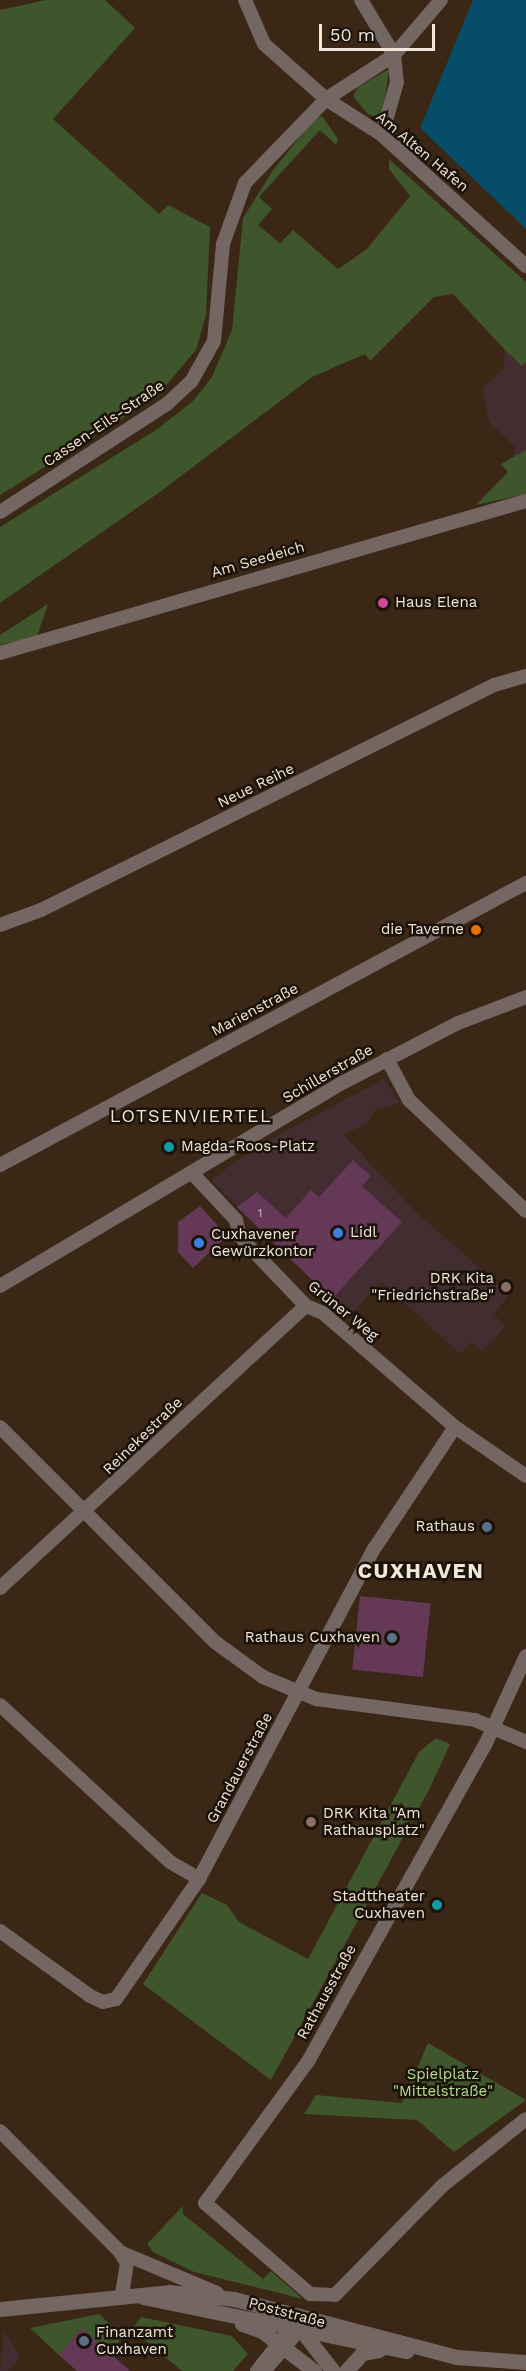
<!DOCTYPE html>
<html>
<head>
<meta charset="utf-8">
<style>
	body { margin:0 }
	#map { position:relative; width:526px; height:2371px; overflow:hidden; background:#3b2715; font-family:"Work Sans",sans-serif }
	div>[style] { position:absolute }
	.commercial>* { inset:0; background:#422d30 }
	.green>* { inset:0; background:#3f552b }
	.water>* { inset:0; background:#064d69 }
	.pier>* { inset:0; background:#3b2715 }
	.building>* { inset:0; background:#663857; transform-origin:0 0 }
	.minor>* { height:14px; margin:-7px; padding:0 7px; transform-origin:7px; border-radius:7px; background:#746662 }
	.tertiary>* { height:15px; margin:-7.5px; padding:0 7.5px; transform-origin:7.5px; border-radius:7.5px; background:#746662 }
	.dots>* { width:16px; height:16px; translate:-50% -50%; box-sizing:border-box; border:3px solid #1b130a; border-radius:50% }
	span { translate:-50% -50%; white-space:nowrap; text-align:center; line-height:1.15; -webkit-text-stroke:5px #1b130a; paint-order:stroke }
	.number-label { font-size:12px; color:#d0bab9 }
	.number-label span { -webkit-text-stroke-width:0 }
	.street-label { font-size:15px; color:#f3e6da }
	.poi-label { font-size:15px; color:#f3e6da }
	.left { translate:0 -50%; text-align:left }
	.right { translate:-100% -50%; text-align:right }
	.park-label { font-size:15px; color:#b5dd93 }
	.quarter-label { font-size:18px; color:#f3e6da; letter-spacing:1.5px }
	.district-label { font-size:21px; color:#f3e6da; font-weight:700; letter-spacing:1.5px }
	.scale { position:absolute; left:319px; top:24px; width:116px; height:27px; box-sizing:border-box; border:3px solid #f3e6da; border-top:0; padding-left:8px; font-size:18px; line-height:21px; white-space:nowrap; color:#f3e6da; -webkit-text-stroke:4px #1b130a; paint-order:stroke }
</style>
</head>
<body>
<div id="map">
	<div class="commercial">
		<i style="clip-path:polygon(505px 350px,522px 365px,526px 362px,526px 450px,514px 458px,515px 447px,489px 422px,483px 388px,504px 368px)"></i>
		<i style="clip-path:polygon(384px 1079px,400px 1103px,375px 1110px,366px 1125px,343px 1134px,416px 1212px,509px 1294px,494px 1315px,506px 1326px,482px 1352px,471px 1342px,460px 1354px,382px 1282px,348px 1317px,211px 1180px,256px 1147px)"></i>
		<i style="clip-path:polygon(4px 2331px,20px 2357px,8px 2371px,0 2371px)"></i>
	</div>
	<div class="green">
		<i style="clip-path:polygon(46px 0,105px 0,135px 28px,53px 119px,159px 214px,168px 205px,210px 227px,206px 315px,196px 350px,156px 397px,0 495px,0 10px)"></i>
		<i style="clip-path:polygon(389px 69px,383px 112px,377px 117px,368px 114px,353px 96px,358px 87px)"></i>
		<i style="clip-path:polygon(322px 116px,338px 139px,336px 145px,320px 130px,259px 197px,272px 209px,258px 225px,280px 243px,293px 230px,338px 269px,367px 249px,410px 196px,389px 169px,389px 159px,526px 282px,526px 362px,522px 366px,505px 350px,453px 294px,434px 297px,370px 361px,365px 354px,312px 377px,160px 492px,0 603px,0 527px,156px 430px,193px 401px,212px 377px,232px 330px,243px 218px,273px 170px,314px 119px)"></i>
		<i style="clip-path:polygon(526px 450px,526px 494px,476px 505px,508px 472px,501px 464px)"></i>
		<i style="clip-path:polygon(48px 604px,37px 636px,0 645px,0 635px)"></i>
		<i style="clip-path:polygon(436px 1738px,450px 1744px,430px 1788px,271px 2080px,143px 1984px,202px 1893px,227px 1905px,239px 1922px,308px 1959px,419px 1752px)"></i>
		<i style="clip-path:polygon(428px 2043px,526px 2100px,454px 2152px,417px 2120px,304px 2114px,316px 2095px,402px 2103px)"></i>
		<i style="clip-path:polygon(183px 2206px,183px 2214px,263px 2279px,271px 2271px,303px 2299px,194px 2272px,153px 2252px,147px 2244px)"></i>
		<i style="clip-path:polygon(99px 2314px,123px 2337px,110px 2353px,82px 2329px,59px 2355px,30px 2328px)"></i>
		<i style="clip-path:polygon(141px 2317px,232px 2336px,248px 2354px,233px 2371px,182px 2371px,136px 2333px,134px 2326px)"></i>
	</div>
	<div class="water">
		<i style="clip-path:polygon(473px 0,526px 0,526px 229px,420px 128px)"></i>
	</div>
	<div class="pier">
		<i style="clip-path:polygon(470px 0,420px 128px,526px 232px,417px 128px)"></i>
	</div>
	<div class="building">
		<i style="clip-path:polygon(353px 1160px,371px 1176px,362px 1186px,402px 1222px,332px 1299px,237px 1207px,257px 1192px,286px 1218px,311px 1190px,319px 1197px)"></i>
		<i style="clip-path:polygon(200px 1206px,227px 1236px,193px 1268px,178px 1252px,178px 1222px)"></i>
		<i style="left:360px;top:1596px;width:71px;height:74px;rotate:6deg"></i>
		<i style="clip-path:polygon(82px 2328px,110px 2353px,130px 2371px,77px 2371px,59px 2355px)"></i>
	</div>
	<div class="minor">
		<i style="left:245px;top:0;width:48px;rotate:66.6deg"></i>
		<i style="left:264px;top:44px;width:83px;rotate:41.6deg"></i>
		<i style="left:326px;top:99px;width:67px;rotate:32.7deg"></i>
		<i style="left:382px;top:135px;width:195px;rotate:42.3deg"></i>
		<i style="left:361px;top:0;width:64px;rotate:59deg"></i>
		<i style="left:394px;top:55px;width:27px;rotate:84deg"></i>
		<i style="left:397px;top:82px;width:55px;rotate:105.8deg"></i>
		<i style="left:0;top:512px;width:199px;rotate:-32.9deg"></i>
		<i style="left:167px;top:404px;width:33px;rotate:-43deg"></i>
		<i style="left:191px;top:382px;width:47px;rotate:-60.7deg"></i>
		<i style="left:214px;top:341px;width:97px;rotate:-84.7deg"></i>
		<i style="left:223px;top:244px;width:65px;rotate:-70.2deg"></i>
		<i style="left:245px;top:183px;width:117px;rotate:-46deg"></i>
		<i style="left:326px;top:99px;width:81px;rotate:-32.9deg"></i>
		<i style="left:394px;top:55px;width:72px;rotate:-49.5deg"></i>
		<i style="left:0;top:653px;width:548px;rotate:-16.12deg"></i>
		<i style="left:0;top:925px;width:44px;rotate:-20.1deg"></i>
		<i style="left:41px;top:910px;width:506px;rotate:-26.41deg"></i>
		<i style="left:494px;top:685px;width:33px;rotate:-16deg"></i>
		<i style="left:387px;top:1059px;width:47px;rotate:61.8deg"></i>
		<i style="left:409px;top:1100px;width:161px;rotate:43.5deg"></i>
		<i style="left:0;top:1165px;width:597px;rotate:-28.2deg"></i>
		<i style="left:192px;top:1173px;width:64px;rotate:46.9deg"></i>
		<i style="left:236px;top:1220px;width:17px;rotate:77deg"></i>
		<i style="left:240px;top:1237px;width:95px;rotate:46.3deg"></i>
		<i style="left:306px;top:1306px;width:18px;rotate:22deg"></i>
		<i style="left:323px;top:1313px;width:174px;rotate:40.8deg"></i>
		<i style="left:455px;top:1427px;width:86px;rotate:34.6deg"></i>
		<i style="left:0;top:1286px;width:400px;rotate:-30.7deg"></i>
		<i style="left:344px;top:1082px;width:128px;rotate:-27.4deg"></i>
		<i style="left:458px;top:1023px;width:73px;rotate:-20.9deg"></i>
		<i style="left:0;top:1427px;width:304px;rotate:45deg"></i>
		<i style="left:215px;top:1642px;width:59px;rotate:36.1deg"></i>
		<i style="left:263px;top:1677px;width:57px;rotate:22.5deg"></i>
		<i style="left:316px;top:1699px;width:160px;rotate:7.5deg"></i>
		<i style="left:475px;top:1720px;width:56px;rotate:23.3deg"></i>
		<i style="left:0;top:1588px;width:416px;rotate:-42.7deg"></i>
		<i style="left:526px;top:1656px;width:96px;rotate:114.7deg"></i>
		<i style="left:486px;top:1743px;width:363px;rotate:119.2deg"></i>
		<i style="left:309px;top:2060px;width:177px;rotate:126deg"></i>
		<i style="left:205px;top:2203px;width:139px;rotate:40.9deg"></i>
		<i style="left:310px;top:2294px;width:25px;rotate:2deg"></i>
		<i style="left:335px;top:2295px;width:153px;rotate:-45.5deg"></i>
		<i style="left:442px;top:2186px;width:107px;rotate:-38.6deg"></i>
		<i style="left:0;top:1705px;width:231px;rotate:42.7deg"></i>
		<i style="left:170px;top:1862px;width:34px;rotate:30deg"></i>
		<i style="left:0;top:1931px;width:111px;rotate:35.8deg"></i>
		<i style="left:90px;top:1996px;width:14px;rotate:25deg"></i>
		<i style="left:103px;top:2002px;width:13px;rotate:-13deg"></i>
		<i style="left:116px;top:1999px;width:146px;rotate:-55.3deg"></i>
		<i style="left:199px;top:1879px;width:374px;rotate:-62.1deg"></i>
		<i style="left:374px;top:1549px;width:146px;rotate:-56.4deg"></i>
		<i style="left:0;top:2131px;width:170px;rotate:45.2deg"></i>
		<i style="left:120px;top:2252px;width:13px;rotate:58deg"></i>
		<i style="left:127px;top:2263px;width:31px;rotate:99deg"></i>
		<i style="left:122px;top:2253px;width:103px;rotate:22.8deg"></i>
		<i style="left:257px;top:2371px;width:63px;rotate:-51.5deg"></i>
		<i style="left:264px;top:2371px;width:63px;rotate:-49.5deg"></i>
	</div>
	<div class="tertiary">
		<i style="left:143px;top:2297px;width:269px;rotate:11.6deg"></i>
		<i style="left:0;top:2309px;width:170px;rotate:-5.7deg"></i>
		<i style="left:169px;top:2292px;width:65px;rotate:6.1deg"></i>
		<i style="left:234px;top:2299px;width:229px;rotate:14.6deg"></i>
		<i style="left:456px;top:2357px;width:70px;rotate:4.1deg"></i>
		<i style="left:242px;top:2324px;width:21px;rotate:19deg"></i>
		<i style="left:262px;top:2331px;width:66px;rotate:37.6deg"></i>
		<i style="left:301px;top:2330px;width:52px;rotate:52deg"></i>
		<i style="left:346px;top:2371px;width:24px;rotate:-48deg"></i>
		<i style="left:362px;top:2353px;width:17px;rotate:-10deg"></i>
	</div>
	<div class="dots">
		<i style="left:383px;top:603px;background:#d1479c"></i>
		<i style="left:476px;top:930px;background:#e8710a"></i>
		<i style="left:169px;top:1147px;background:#0f9aa8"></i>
		<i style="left:338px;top:1233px;background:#3f7fe0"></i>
		<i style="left:199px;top:1243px;background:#3f7fe0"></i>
		<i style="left:506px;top:1287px;background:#8d6e63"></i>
		<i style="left:487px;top:1527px;background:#5c6f8a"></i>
		<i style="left:392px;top:1638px;background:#5c6f8a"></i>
		<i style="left:311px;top:1822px;background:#8d6e63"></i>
		<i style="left:437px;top:1905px;background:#0f9aa8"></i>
		<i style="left:84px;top:2341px;background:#5c6f8a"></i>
	</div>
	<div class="number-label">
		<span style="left:260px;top:1214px">1</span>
	</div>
	<div class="street-label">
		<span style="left:422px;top:152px;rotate:40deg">Am Alten Hafen</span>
		<span style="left:104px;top:424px;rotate:-34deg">Cassen-Eils-Straße</span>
		<span style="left:258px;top:560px;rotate:-16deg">Am Seedeich</span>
		<span style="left:256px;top:786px;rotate:-26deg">Neue Reihe</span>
		<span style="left:255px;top:1010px;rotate:-28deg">Marienstraße</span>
		<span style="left:328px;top:1074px;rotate:-30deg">Schillerstraße</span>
		<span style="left:343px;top:1311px;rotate:39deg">Grüner Weg</span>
		<span style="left:143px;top:1436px;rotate:-44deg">Reinekestraße</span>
		<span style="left:240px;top:1768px;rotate:-62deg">Grandauerstraße</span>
		<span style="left:327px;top:1992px;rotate:-61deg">Rathausstraße</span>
		<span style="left:287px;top:2313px;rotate:15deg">Poststraße</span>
	</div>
	<div class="poi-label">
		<span class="left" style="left:395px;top:603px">Haus Elena</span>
		<span class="right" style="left:464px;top:930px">die Taverne</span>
		<span class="left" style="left:181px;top:1147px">Magda-Roos-Platz</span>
		<span class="left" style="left:350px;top:1233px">Lidl</span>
		<span class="left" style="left:211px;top:1243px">Cuxhavener<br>Gewürzkontor</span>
		<span class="right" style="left:494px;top:1287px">DRK Kita<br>"Friedrichstraße"</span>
		<span class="right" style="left:475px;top:1527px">Rathaus</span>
		<span class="right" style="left:380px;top:1638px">Rathaus Cuxhaven</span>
		<span class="left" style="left:323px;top:1822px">DRK Kita "Am<br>Rathausplatz"</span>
		<span class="right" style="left:425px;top:1905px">Stadttheater<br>Cuxhaven</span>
		<span class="left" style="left:96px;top:2341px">Finanzamt<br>Cuxhaven</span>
	</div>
	<div class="park-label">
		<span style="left:443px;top:2083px">Spielplatz<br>"Mittelstraße"</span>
	</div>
	<div class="quarter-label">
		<span style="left:191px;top:1116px">LOTSENVIERTEL</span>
	</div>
	<div class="district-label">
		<span style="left:421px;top:1571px">CUXHAVEN</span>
	</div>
	<div class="scale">50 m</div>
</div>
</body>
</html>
